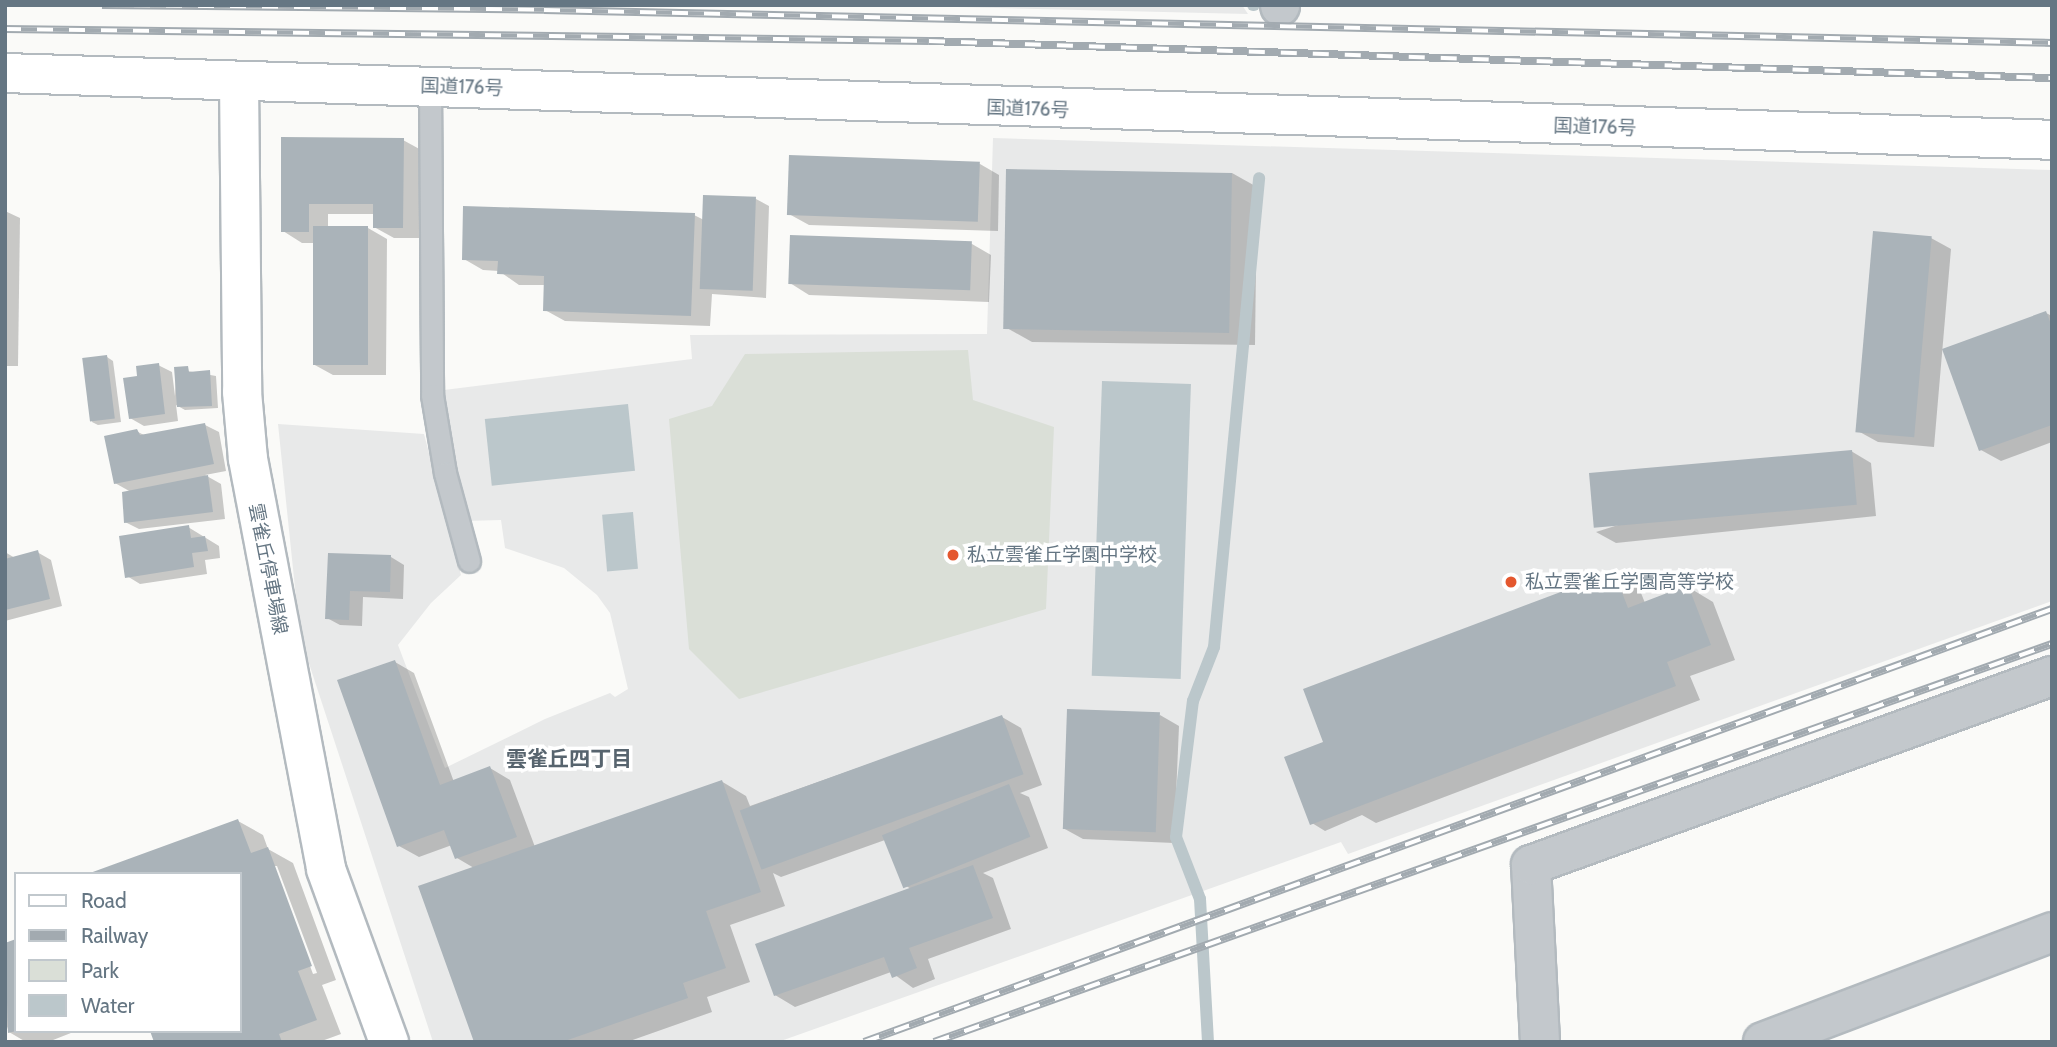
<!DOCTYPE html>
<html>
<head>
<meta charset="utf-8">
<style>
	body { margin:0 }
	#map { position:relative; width:2057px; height:1047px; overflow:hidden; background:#fafaf8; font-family:Cabin,"Noto Sans JP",sans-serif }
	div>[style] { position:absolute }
	.built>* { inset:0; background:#e8e9e9 }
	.green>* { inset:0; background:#dadfd7 }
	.water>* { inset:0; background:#bbc7cb; transform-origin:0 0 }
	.shadow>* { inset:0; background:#0003 }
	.stream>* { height:12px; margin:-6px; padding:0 6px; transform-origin:6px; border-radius:6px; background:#bbc7cb }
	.building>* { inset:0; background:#aab3b9; transform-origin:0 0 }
	.roads { filter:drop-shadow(2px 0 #b3babf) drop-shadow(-2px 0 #b3babf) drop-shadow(0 2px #b3babf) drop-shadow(0 -2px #b3babf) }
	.lane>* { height:21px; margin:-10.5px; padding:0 10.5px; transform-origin:10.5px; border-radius:10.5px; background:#c3c8cc }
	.street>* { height:38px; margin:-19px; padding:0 19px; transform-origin:19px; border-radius:19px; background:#c3c8cc }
	.secondary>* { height:38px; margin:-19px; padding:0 19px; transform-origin:19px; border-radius:19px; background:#fff }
	.highway>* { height:38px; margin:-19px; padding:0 19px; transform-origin:19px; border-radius:19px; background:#fff }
	.rail>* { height:8px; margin-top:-4px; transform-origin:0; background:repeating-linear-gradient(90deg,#fff 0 16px,#a2aab0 0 32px); box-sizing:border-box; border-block:2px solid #a2aab0 }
	.dots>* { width:19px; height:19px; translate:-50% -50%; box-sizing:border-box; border:4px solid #fff; border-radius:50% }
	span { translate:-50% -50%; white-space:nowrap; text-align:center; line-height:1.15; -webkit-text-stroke:7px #fff; paint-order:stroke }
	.street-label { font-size:19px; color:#657683 }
	.poi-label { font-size:19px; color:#657683 }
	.left { translate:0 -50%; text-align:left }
	.neighbourhood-label { font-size:21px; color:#57646e; font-weight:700 }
	.frame { position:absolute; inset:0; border:7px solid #657683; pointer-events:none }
	.legend { position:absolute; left:14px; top:872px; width:228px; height:161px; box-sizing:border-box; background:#fff; border:2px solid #c1c8cd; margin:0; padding:9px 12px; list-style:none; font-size:21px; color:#657683 }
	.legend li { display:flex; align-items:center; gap:14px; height:35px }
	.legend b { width:35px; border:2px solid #c1c8cd }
</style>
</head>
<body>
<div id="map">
	<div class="built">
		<i style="clip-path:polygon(873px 5px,1242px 5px,1248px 14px)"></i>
		<i style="clip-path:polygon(993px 138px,2052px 170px,2052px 601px,1348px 854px,1341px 842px,778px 1042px,433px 1042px,300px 636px,278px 424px,424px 434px,461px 575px,431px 603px,398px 645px,445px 768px,545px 719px,610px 693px,615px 697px,628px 689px,610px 613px,597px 595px,564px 568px,505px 548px,501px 520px,465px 521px,447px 433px,444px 390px,692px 359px,690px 335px,987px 334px)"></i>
	</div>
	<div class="green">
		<i style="clip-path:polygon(968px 350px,973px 400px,1054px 427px,1046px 609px,739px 699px,689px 649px,669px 419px,712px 406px,745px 354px)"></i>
	</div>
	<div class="water">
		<i style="left:1102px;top:381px;width:89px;height:295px;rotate:2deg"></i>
		<i style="left:628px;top:404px;width:67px;height:144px;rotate:84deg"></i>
		<i style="left:633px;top:512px;width:57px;height:31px;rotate:85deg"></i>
	</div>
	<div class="shadow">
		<i style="clip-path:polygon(283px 139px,403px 140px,423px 151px,423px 238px,394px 238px,374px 227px,374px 214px,328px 214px,328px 228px,368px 228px,387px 239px,386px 375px,333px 375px,313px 364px,315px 243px,302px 243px,283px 231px)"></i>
		<i style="clip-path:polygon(980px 164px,999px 175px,998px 231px,809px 225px,789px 214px)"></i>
		<i style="clip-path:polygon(1232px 173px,1257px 187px,1255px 345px,1032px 342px,1007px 328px)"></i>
		<i style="clip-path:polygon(705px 197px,756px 199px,769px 206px,766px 298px,712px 294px,710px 326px,565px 321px,545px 310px,546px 285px,519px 285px,499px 271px,483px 270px,464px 259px,694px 215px,704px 220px)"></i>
		<i style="clip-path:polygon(5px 211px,20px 218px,18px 366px,5px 366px)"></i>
		<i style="clip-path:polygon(1931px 238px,1951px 249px,1934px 447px,1878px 442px,1858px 431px)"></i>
		<i style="clip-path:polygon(972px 244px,991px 255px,989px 302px,809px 295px,790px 283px)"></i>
		<i style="clip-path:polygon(2046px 313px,2052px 316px,2052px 442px,2001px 461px,1981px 450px)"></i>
		<i style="clip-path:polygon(107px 357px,113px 361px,121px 422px,98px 425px,92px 422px)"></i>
		<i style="clip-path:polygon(158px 365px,172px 372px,175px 396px,176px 369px,216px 376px,218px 408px,185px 410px,176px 405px,178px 421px,144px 426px,130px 418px,139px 378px)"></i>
		<i style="clip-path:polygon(205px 425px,219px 432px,226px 471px,205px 475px,221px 484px,225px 519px,139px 529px,125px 522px,131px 492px,115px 483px,136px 431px,146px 436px)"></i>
		<i style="clip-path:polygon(1851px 451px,1871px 463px,1876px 516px,1616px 543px,1596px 532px)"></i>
		<i style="clip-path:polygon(188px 527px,219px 546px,220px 558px,205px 560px,207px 574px,140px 584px,127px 576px)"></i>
		<i style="clip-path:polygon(5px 552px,15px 558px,37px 552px,51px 560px,62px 606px,5px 621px)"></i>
		<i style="clip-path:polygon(329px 555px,391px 557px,404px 565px,403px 599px,363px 597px,362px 626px,340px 625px,327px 618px)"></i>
		<i style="clip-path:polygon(1614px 574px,1639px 588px,1645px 603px,1688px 587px,1713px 602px,1735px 660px,1690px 676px,1700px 700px,1376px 823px,1362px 815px,1325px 831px,1312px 823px,1326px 743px)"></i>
		<i style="clip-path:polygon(395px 662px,414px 673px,454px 782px,490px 768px,510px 780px,535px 847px,721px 781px,746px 796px,750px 806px,1002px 717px,1021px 728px,1042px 785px,1020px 793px,1029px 797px,1048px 848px,983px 873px,993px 878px,1011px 929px,928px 959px,935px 979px,913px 988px,891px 972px,795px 1007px,775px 995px,911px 889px,903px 884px,885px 840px,781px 877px,773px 873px,785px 906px,730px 925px,750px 982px,707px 997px,712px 1012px,627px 1042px,475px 1042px,474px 868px,457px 858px,452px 845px,419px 857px,399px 846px)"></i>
		<i style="clip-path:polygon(1160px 715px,1179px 726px,1174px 843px,1083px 839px,1063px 828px)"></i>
		<i style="clip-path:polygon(evenodd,238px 821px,263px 835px,268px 849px,293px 863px,336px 980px,322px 985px,341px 1034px,319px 1042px,156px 1042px,240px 1031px,240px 874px,94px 874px,238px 821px,273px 866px,277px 866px,317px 973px,313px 974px,273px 866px)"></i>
		<i style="clip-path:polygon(16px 941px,16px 1031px,76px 1031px,48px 1042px,26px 1042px,9px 1032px,5px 1021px,5px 945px)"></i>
	</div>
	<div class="stream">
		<i style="left:1253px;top:5px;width:1px"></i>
		<i style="left:1208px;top:1042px;width:143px;rotate:-93.2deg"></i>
		<i style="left:1200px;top:899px;width:66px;rotate:-111.2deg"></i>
		<i style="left:1176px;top:837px;width:137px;rotate:-82.9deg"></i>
		<i style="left:1193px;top:701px;width:58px;rotate:-68.7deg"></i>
		<i style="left:1214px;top:647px;width:471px;rotate:-84.5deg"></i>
	</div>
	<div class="building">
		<i style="clip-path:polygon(281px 137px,404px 138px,403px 228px,373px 228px,373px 204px,309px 204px,309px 232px,281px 232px)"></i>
		<i style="left:789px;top:155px;width:191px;height:60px;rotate:2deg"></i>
		<i style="left:1006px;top:169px;width:226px;height:160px;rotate:1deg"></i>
		<i style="left:703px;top:195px;width:53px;height:94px;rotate:2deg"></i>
		<i style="clip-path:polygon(463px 206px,695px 213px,691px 316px,543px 311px,544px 276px,497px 274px,498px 261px,462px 260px)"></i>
		<i style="left:313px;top:226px;width:55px;height:139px"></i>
		<i style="left:1873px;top:231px;width:59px;height:202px;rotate:5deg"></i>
		<i style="left:790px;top:235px;width:182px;height:49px;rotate:2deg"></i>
		<i style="clip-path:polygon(2046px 311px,2052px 327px,2052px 425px,1979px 451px,1942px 349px)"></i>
		<i style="left:107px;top:355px;width:64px;height:25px;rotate:83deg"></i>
		<i style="clip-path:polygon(159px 363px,165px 414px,129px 419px,123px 378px,137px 376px,136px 366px)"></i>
		<i style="clip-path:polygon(188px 366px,189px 372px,210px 370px,212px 406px,177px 407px,174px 367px)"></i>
		<i style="clip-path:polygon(205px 423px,214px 464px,114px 484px,104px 436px,137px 429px,140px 435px)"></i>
		<i style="left:1852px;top:450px;width:55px;height:264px;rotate:85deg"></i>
		<i style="clip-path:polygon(208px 475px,213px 512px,124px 523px,122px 492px)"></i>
		<i style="clip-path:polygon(189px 525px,191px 538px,205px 536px,208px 551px,192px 553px,194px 567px,125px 578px,119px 536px)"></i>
		<i style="clip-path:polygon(38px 550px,50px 599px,5px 610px,5px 559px)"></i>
		<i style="clip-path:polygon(328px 553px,391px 555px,390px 592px,350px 591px,349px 620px,325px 619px)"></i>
		<i style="clip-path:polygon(1614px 572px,1628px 608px,1688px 585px,1711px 645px,1667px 662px,1676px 686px,1310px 825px,1284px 757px,1323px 742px,1303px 689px)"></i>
		<i style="clip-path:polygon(395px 660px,440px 785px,490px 766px,517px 837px,455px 859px,444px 830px,397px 847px,337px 680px)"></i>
		<i style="left:1067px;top:709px;width:93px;height:120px;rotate:2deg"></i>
		<i style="left:1002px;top:715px;width:63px;height:279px;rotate:70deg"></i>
		<i style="clip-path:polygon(722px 780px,761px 892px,706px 911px,726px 968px,683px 983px,688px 998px,562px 1042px,474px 1042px,418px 886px)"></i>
		<i style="left:1009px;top:784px;width:57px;height:137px;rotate:68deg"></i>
		<i style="clip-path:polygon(238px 819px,251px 853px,268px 847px,312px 966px,298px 971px,317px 1020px,279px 1034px,282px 1042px,154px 1042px,150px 1031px,240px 1031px,240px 874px,90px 873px)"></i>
		<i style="clip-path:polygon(973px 865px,993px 918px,909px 948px,917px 968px,892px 978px,884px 957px,774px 996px,755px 944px)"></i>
		<i style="clip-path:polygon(16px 939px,16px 1031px,8px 1033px,5px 943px)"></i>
	</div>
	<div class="roads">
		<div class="lane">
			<i style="left:430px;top:86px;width:309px;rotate:89.6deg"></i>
			<i style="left:432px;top:395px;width:79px;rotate:80.5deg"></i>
			<i style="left:445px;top:473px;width:91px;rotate:74.7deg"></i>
		</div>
		<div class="street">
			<i style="left:1280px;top:5px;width:1px;rotate:90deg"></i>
			<i style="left:1540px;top:1042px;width:177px;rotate:-92.9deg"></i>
			<i style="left:1531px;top:865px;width:554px;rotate:-19.94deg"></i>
			<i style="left:1763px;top:1042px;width:309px;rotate:-20.8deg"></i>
		</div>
		<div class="secondary">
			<i style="left:239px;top:81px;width:311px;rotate:89.4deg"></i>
			<i style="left:242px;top:392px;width:67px;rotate:84.9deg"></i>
			<i style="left:248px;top:459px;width:417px;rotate:79.2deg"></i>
			<i style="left:326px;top:869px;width:184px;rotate:70deg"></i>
		</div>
		<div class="highway">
			<i style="left:5px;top:73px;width:2048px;rotate:1.87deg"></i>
		</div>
	</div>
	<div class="rail">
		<i style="left:102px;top:5px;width:442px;rotate:0.6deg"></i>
		<i style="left:544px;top:10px;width:1508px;rotate:1.25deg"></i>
		<i style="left:5px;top:29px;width:924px;rotate:0.74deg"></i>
		<i style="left:929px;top:41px;width:1124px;rotate:1.89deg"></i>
		<i style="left:864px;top:1042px;width:1264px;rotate:-20.03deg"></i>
		<i style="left:934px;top:1042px;width:1187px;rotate:-19.6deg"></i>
	</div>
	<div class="dots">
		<i style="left:953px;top:555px;background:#e4572e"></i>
		<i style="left:1511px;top:582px;background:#e4572e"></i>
	</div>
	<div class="street-label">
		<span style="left:462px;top:87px;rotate:2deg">国道176号</span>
		<span style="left:1028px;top:109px;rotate:2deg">国道176号</span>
		<span style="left:1595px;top:127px;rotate:2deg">国道176号</span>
		<span style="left:268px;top:569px;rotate:79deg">雲雀丘停車場線</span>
	</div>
	<div class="poi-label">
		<span class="left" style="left:967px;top:555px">私立雲雀丘学園中学校</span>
		<span class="left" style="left:1525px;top:582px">私立雲雀丘学園高等学校</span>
	</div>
	<div class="neighbourhood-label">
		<span style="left:569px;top:759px">雲雀丘四丁目</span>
	</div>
	<div class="frame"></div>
	<ul class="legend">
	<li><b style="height:9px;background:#fff"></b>Road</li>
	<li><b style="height:9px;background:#a2aab0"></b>Railway</li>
	<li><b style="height:19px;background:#dadfd7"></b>Park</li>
	<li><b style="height:19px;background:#bbc7cb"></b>Water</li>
	</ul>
</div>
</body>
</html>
